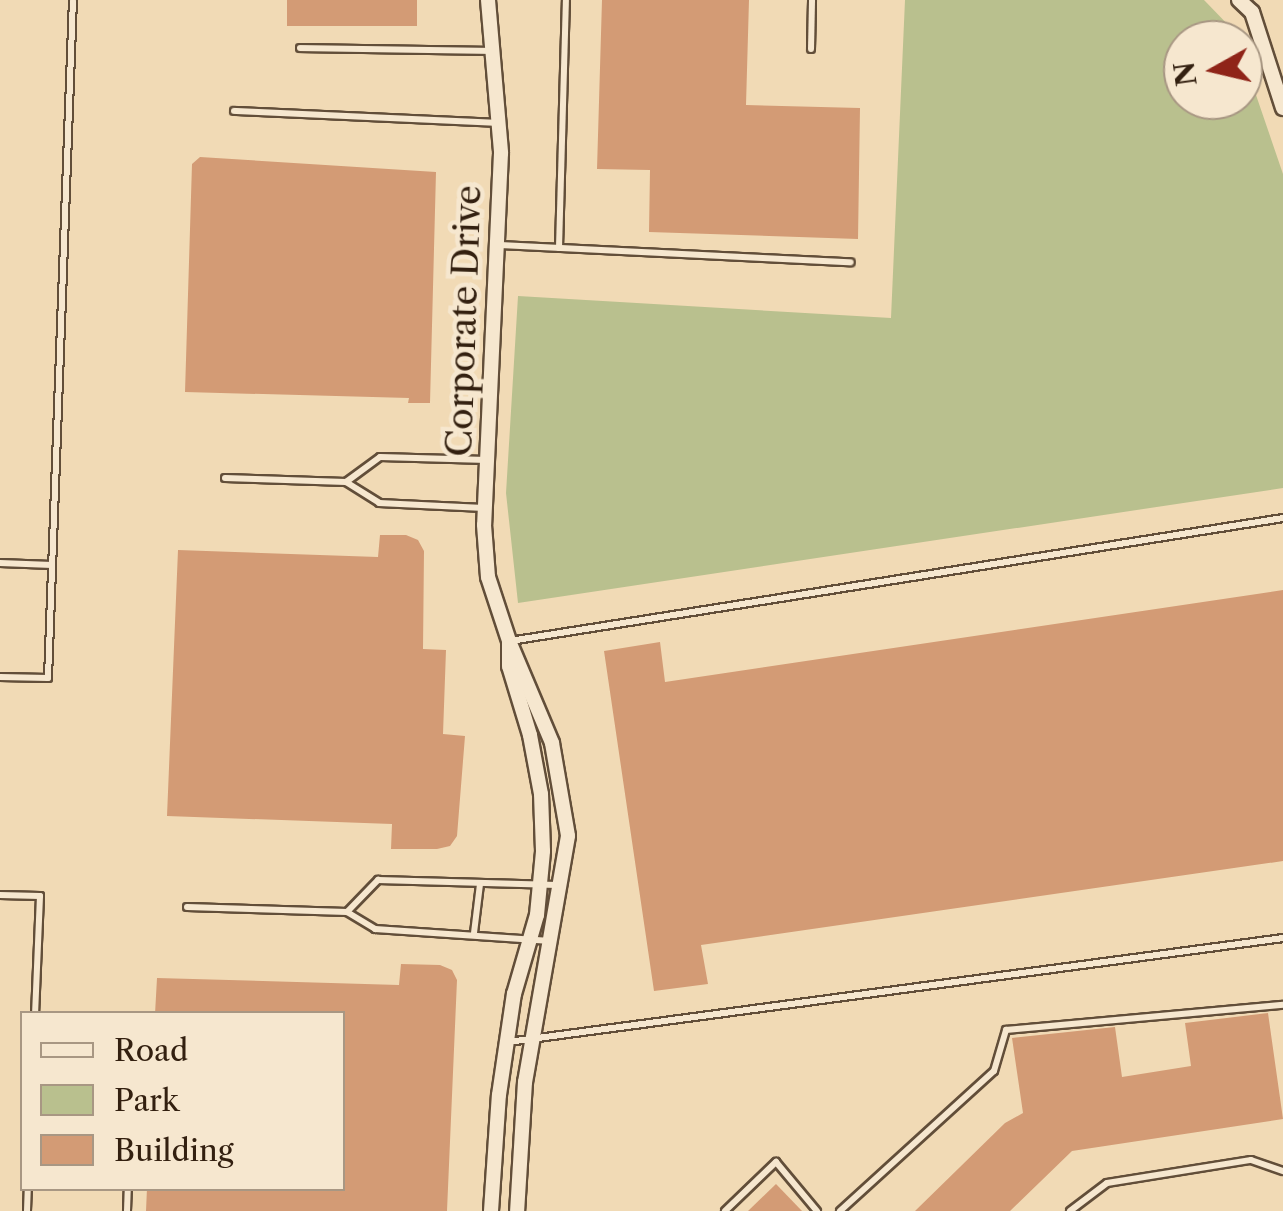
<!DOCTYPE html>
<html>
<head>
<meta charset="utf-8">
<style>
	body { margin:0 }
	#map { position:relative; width:1283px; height:1211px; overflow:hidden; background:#f1dab5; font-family:"Libre Caslon Text",serif }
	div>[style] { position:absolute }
	.green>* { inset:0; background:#b9c08e }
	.building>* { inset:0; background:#d39b75; transform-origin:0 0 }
	.roads { filter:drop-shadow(2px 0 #624e39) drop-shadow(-2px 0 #624e39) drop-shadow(0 2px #624e39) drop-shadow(0 -2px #624e39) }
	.service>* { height:6px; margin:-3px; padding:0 3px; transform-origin:3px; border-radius:3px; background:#f6e7cf }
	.minor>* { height:14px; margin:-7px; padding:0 7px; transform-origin:7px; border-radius:7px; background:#f6e7cf }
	span { translate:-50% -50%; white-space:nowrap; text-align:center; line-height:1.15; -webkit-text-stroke:9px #f6e7cf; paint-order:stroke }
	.street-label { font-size:35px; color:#332010 }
	.legend { position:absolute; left:20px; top:1011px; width:325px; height:180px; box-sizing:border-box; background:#f6e7cf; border:2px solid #a89783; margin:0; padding:12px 18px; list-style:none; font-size:30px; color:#332010 }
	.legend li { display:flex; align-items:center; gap:20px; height:50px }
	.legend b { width:50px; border:2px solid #a89783 }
	.north { position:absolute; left:1163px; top:20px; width:100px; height:100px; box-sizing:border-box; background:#f6e7cf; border:2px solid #a89783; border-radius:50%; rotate:262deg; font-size:28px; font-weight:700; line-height:40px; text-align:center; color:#332010 }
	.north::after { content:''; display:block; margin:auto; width:35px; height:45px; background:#8f2418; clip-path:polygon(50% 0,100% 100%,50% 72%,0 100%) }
</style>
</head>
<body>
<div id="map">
	<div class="green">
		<i style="clip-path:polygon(905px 0,1204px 0,1235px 32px,1238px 40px,1183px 40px,1183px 100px,1243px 100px,1243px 57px,1283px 174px,1283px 488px,518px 603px,506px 493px,518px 296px,891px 318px)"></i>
	</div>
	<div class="building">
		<i style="left:287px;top:0;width:130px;height:26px"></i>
		<i style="clip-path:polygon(602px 0,749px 0,746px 105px,860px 108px,858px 239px,649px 232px,650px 170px,597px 169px)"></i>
		<i style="clip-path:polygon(200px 157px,436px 172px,430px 403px,408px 403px,409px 398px,185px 392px,192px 164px)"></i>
		<i style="clip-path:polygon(380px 535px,406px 535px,418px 540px,424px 551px,423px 649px,446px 650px,443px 734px,465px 736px,457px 836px,450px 846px,437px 849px,391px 849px,392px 824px,167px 816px,178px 550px,378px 557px)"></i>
		<i style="clip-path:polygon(1283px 590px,1283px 861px,701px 945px,708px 984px,654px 991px,604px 651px,660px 642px,665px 682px)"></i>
		<i style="clip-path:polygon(401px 964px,440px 965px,452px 970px,457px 980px,447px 1211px,146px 1211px,147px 1188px,342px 1188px,342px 1014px,155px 1014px,157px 978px,399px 985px)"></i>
		<i style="clip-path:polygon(1268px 1013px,1283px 1119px,1072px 1151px,1010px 1211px,915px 1211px,1005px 1123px,1023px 1113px,1012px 1038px,1115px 1027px,1122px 1077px,1191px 1066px,1185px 1023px)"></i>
		<i style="clip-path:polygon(776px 1184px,802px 1211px,748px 1211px)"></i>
	</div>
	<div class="roads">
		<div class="service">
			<i style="left:300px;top:48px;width:192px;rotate:0.9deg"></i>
			<i style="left:811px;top:49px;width:49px;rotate:-88.8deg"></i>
			<i style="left:234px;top:111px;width:263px;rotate:2.6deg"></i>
			<i style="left:498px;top:245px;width:353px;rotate:2.8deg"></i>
			<i style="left:559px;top:248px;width:248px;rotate:-88.4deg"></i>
			<i style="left:225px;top:478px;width:121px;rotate:1.9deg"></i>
			<i style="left:346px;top:482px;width:39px;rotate:32deg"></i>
			<i style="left:379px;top:503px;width:105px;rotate:2.7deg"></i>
			<i style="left:346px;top:482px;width:42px;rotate:-36.3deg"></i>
			<i style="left:380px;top:457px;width:107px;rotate:1.6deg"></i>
			<i style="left:0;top:563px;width:52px;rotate:2.2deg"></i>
			<i style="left:510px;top:641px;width:783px;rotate:-9.04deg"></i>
			<i style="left:0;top:677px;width:48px;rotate:1.2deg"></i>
			<i style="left:48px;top:678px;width:678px;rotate:-87.89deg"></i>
			<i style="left:0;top:895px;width:40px;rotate:1.4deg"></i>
			<i style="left:40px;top:896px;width:118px;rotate:92.4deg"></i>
			<i style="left:187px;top:907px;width:160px;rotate:1.8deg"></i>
			<i style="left:347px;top:912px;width:45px;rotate:-45.9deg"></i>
			<i style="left:378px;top:880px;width:179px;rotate:1.6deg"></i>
			<i style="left:347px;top:912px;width:33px;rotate:31deg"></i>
			<i style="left:375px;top:929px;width:176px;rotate:3.9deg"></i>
			<i style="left:474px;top:933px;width:49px;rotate:-83deg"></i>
			<i style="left:508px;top:1042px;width:782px;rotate:-7.64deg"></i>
			<i style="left:27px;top:1211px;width:23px;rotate:-88deg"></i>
			<i style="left:127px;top:1211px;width:23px;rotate:-88deg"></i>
			<i style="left:725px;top:1211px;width:71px;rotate:-43.9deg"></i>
			<i style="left:776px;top:1162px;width:64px;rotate:50.1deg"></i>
			<i style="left:840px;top:1211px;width:208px;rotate:-42.3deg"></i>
			<i style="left:994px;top:1071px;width:43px;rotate:-73.7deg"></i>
			<i style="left:1006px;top:1030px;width:278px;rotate:-5.2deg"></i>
			<i style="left:1070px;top:1211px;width:46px;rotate:-37.1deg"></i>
			<i style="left:1107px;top:1183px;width:146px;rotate:-9.1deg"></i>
			<i style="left:1251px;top:1160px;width:34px;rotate:19deg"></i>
		</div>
		<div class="minor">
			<i style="left:488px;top:0;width:154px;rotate:85.1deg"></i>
			<i style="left:501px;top:153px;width:372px;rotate:92.6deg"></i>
			<i style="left:484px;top:525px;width:52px;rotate:85.6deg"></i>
			<i style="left:488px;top:577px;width:67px;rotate:71.8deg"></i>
			<i style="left:509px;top:641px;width:111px;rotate:67.1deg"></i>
			<i style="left:552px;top:743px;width:94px;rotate:80.2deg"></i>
			<i style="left:568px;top:836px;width:250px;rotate:99.9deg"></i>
			<i style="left:525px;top:1082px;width:129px;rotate:93.5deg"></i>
			<i style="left:1239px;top:0;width:18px;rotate:43deg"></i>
			<i style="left:1252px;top:12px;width:101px;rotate:72.1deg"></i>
			<i style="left:491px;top:1211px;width:116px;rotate:-86.1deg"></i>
			<i style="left:499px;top:1095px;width:102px;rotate:-81.6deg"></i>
			<i style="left:514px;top:994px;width:82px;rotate:-73.8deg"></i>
			<i style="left:537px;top:915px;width:64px;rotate:-84.6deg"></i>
			<i style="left:543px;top:851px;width:57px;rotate:-92deg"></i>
			<i style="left:541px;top:794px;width:60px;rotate:-100.6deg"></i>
			<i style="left:530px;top:735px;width:72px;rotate:-106.9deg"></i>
			<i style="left:509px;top:666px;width:24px;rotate:-90deg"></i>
		</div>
	</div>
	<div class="street-label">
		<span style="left:464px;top:321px;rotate:-88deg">Corporate Drive</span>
	</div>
	<ul class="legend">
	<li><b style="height:12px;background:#f6e7cf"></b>Road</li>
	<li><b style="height:28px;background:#b9c08e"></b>Park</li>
	<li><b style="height:28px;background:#d39b75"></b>Building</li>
	</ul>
	<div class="north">N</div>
</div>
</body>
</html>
